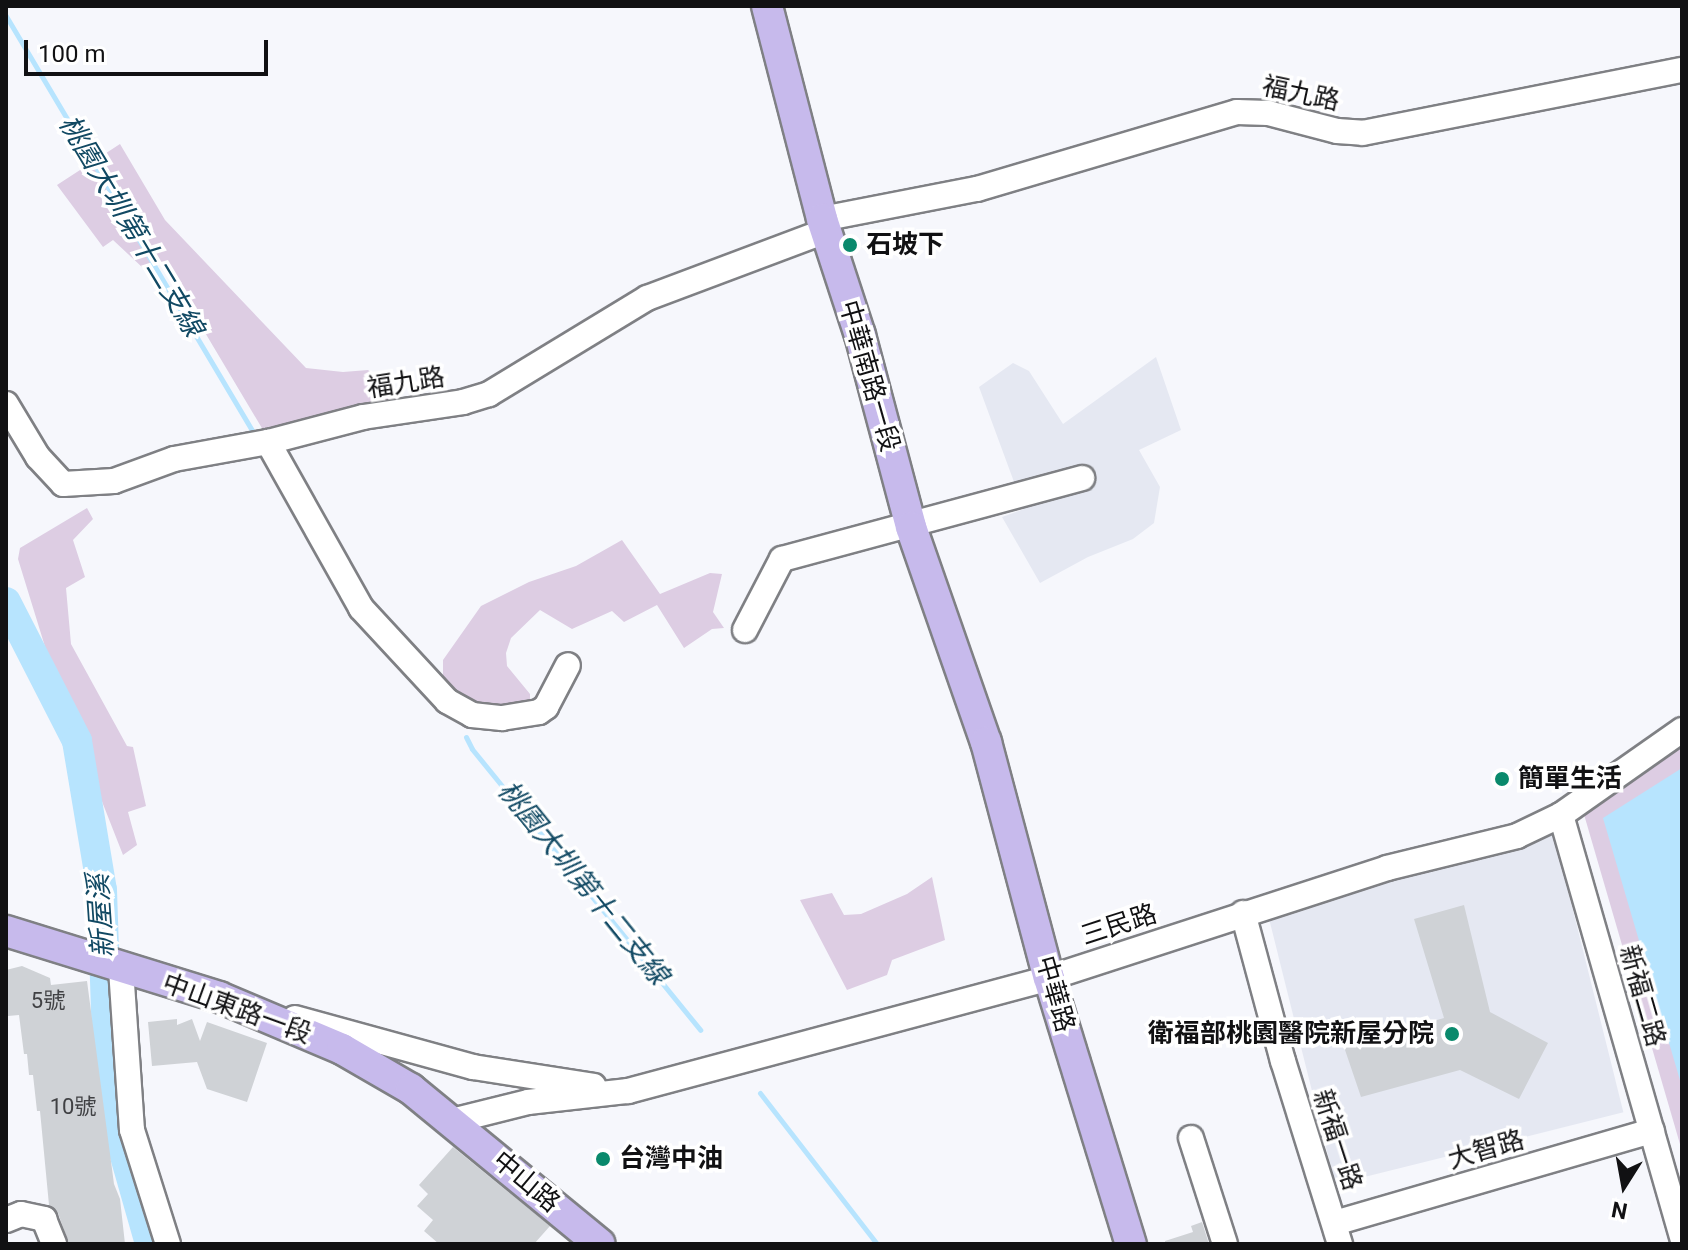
<!DOCTYPE html>
<html>
<head>
<meta charset="utf-8">
<style>
	body { margin:0 }
	#map { position:relative; width:1688px; height:1250px; overflow:hidden; background:#f6f7fc; font-family:Roboto,"Noto Sans TC",sans-serif }
	div>[style] { position:absolute }
	.built>* { inset:0; background:#e5e8f2; transform-origin:0 0 }
	.green>* { inset:0; background:#ddcde3 }
	.water>* { inset:0; background:#b7e4fe }
	.stream>* { height:5px; margin:-2.5px; padding:0 2.5px; transform-origin:2.5px; border-radius:2.5px; background:#b7e4fe }
	.river>* { height:30px; margin:-15px; padding:0 15px; transform-origin:15px; border-radius:15px; background:#b7e4fe }
	.building>* { inset:0; background:#cfd2d6 }
	.roads { filter:drop-shadow(2px 0 #7f8084) drop-shadow(-2px 0 #7f8084) drop-shadow(0 2px #7f8084) drop-shadow(0 -2px #7f8084) }
	.minor>* { height:24px; margin:-12px; padding:0 12px; transform-origin:12px; border-radius:12px; background:#fff }
	.major>* { height:30px; margin:-15px; padding:0 15px; transform-origin:15px; border-radius:15px; background:#c7baec }
	.dots>* { width:22px; height:22px; translate:-50% -50%; box-sizing:border-box; border:4px solid #fff; border-radius:50% }
	span { translate:-50% -50%; white-space:nowrap; text-align:center; line-height:1.15; -webkit-text-stroke:7px #fff; paint-order:stroke }
	.number-label { font-size:22px; color:#404144 }
	.number-label span { -webkit-text-stroke-width:0 }
	.street-label { font-size:26px; color:#111113 }
	.poi-label { font-size:26px; color:#111113; font-weight:700 }
	.left { translate:0 -50%; text-align:left }
	.right { translate:-100% -50%; text-align:right }
	.water-label { font-size:28px; color:#114963; font-style:italic }
	.frame { position:absolute; inset:0; border:8px solid #111113; pointer-events:none }
	.north { position:absolute; left:1584px; top:1146px; width:80px; height:80px; -webkit-text-stroke:6px #fff; paint-order:stroke; rotate:191deg; font-size:22px; font-weight:700; line-height:32px; text-align:center; color:#111113 }
	.north::after { content:''; display:block; margin:auto; width:28px; height:36px; background:#111113; clip-path:polygon(50% 0,100% 100%,50% 72%,0 100%) }
	.scale { position:absolute; left:24px; top:40px; width:244px; height:36px; box-sizing:border-box; border:4px solid #111113; border-top:0; padding-left:10px; font-size:24px; line-height:28px; white-space:nowrap; color:#111113; -webkit-text-stroke:6px #fff; paint-order:stroke }
</style>
</head>
<body>
<div id="map">
	<div class="built">
		<i style="clip-path:polygon(1156px 357px,1181px 430px,1139px 450px,1160px 487px,1154px 523px,1133px 539px,1088px 557px,1040px 583px,1002px 517px,1024px 509px,979px 387px,1013px 363px,1029px 371px,1063px 424px)"></i>
		<i style="left:1553px;top:830px;width:291px;height:297px;rotate:76deg"></i>
	</div>
	<div class="green">
		<i style="clip-path:polygon(120px 144px,165px 220px,306px 368px,343px 372px,368px 370px,395px 390px,397px 402px,269px 440px,163px 262px,143px 268px,113px 240px,103px 247px,57px 185px)"></i>
		<i style="clip-path:polygon(87px 508px,93px 519px,73px 540px,85px 577px,66px 588px,71px 644px,127px 746px,133px 747px,146px 806px,128px 812px,137px 845px,123px 855px,59px 692px,18px 559px,20px 548px)"></i>
		<i style="clip-path:polygon(622px 540px,660px 594px,710px 573px,722px 574px,713px 612px,724px 628px,712px 629px,684px 648px,657px 605px,624px 622px,612px 611px,572px 629px,540px 610px,511px 638px,506px 653px,507px 666px,530px 694px,530px 705px,513px 711px,470px 704px,443px 676px,443px 660px,481px 606px,529px 582px,576px 566px)"></i>
		<i style="clip-path:polygon(1682px 740px,1682px 1151px,1583px 811px)"></i>
		<i style="clip-path:polygon(932px 877px,945px 940px,892px 960px,887px 975px,847px 990px,800px 900px,832px 893px,844px 915px,861px 914px,907px 894px)"></i>
	</div>
	<div class="water">
		<i style="clip-path:polygon(1682px 768px,1682px 1087px,1603px 818px)"></i>
	</div>
	<div class="stream">
		<i style="left:6px;top:16px;width:487px;rotate:59.3deg"></i>
		<i style="left:466px;top:737px;width:13px;rotate:63deg"></i>
		<i style="left:472px;top:749px;width:362px;rotate:50.9deg"></i>
		<i style="left:760px;top:1093px;width:191px;rotate:52.2deg"></i>
	</div>
	<div class="river">
		<i style="left:6px;top:602px;width:156px;rotate:62.9deg"></i>
		<i style="left:77px;top:741px;width:151px;rotate:80.5deg"></i>
		<i style="left:102px;top:890px;width:210px;rotate:88.1deg"></i>
		<i style="left:109px;top:1100px;width:150px;rotate:74.1deg"></i>
	</div>
	<div class="building">
		<i style="clip-path:polygon(1464px 905px,1490px 1012px,1548px 1043px,1519px 1099px,1460px 1070px,1361px 1097px,1344px 1047px,1444px 1018px,1414px 919px)"></i>
		<i style="clip-path:polygon(22px 966px,50px 978px,51px 985px,87px 981px,114px 1184px,120px 1199px,125px 1244px,69px 1244px,58px 1213px,49px 1205px,40px 1111px,37px 1111px,33px 1075px,29px 1075px,27px 1054px,24px 1054px,19px 1015px,8px 1016px,6px 970px)"></i>
		<i style="clip-path:polygon(177px 1019px,177px 1025px,192px 1019px,200px 1041px,207px 1022px,267px 1043px,247px 1102px,207px 1089px,197px 1062px,152px 1066px,148px 1022px)"></i>
		<i style="clip-path:polygon(453px 1147px,550px 1226px,534px 1244px,439px 1244px,424px 1231px,433px 1220px,417px 1206px,428px 1194px,419px 1185px)"></i>
		<i style="clip-path:polygon(1202px 1222px,1209px 1244px,1165px 1244px,1165px 1241px,1193px 1232px,1191px 1226px)"></i>
	</div>
	<div class="roads">
		<div class="minor">
			<i style="left:822px;top:219px;width:158px;rotate:-11deg"></i>
			<i style="left:977px;top:189px;width:271px;rotate:-16.5deg"></i>
			<i style="left:1237px;top:112px;width:31px;rotate:2deg"></i>
			<i style="left:1268px;top:113px;width:71px;rotate:14.6deg"></i>
			<i style="left:1337px;top:131px;width:26px;rotate:4deg"></i>
			<i style="left:1363px;top:133px;width:325px;rotate:-11.2deg"></i>
			<i style="left:6px;top:404px;width:62px;rotate:58.9deg"></i>
			<i style="left:38px;top:457px;width:37px;rotate:47deg"></i>
			<i style="left:63px;top:484px;width:51px;rotate:-3.4deg"></i>
			<i style="left:114px;top:481px;width:64px;rotate:-20.1deg"></i>
			<i style="left:174px;top:459px;width:96px;rotate:-10.3deg"></i>
			<i style="left:268px;top:442px;width:98px;rotate:-14.7deg"></i>
			<i style="left:363px;top:417px;width:101px;rotate:-8.5deg"></i>
			<i style="left:463px;top:402px;width:27px;rotate:-17deg"></i>
			<i style="left:489px;top:394px;width:185px;rotate:-31.3deg"></i>
			<i style="left:647px;top:298px;width:190px;rotate:-20.6deg"></i>
			<i style="left:268px;top:442px;width:190px;rotate:60.7deg"></i>
			<i style="left:361px;top:608px;width:127px;rotate:47.2deg"></i>
			<i style="left:447px;top:701px;width:29px;rotate:29deg"></i>
			<i style="left:472px;top:715px;width:30px;rotate:6deg"></i>
			<i style="left:502px;top:718px;width:37px;rotate:-9deg"></i>
			<i style="left:539px;top:712px;width:9px;rotate:-36deg"></i>
			<i style="left:546px;top:707px;width:47px;rotate:-62.4deg"></i>
			<i style="left:745px;top:630px;width:80px;rotate:-62.5deg"></i>
			<i style="left:782px;top:559px;width:311px;rotate:-15.1deg"></i>
			<i style="left:1561px;top:815px;width:440px;rotate:74deg"></i>
			<i style="left:1243px;top:913px;width:153px;rotate:74.9deg"></i>
			<i style="left:1283px;top:1061px;width:192px;rotate:72.7deg"></i>
			<i style="left:121px;top:969px;width:161px;rotate:86.1deg"></i>
			<i style="left:132px;top:1130px;width:120px;rotate:72.5deg"></i>
			<i style="left:295px;top:1018px;width:185px;rotate:15.4deg"></i>
			<i style="left:473px;top:1067px;width:122px;rotate:8.9deg"></i>
			<i style="left:452px;top:1121px;width:78px;rotate:-14deg"></i>
			<i style="left:528px;top:1102px;width:101px;rotate:-6.3deg"></i>
			<i style="left:628px;top:1091px;width:436px;rotate:-15deg"></i>
			<i style="left:1049px;top:978px;width:355px;rotate:-18deg"></i>
			<i style="left:1387px;top:868px;width:134px;rotate:-13.8deg"></i>
			<i style="left:1517px;top:836px;width:49px;rotate:-25.5deg"></i>
			<i style="left:1561px;top:815px;width:148px;rotate:-35.1deg"></i>
			<i style="left:1191px;top:1138px;width:111px;rotate:72.2deg"></i>
			<i style="left:6px;top:1220px;width:16px;rotate:-22deg"></i>
			<i style="left:21px;top:1214px;width:24px;rotate:12deg"></i>
			<i style="left:44px;top:1219px;width:27px;rotate:68deg"></i>
			<i style="left:1335px;top:1223px;width:330px;rotate:-16.2deg"></i>
		</div>
		<div class="major">
			<i style="left:767px;top:6px;width:220px;rotate:75.5deg"></i>
			<i style="left:822px;top:219px;width:122px;rotate:71.9deg"></i>
			<i style="left:860px;top:335px;width:199px;rotate:75.1deg"></i>
			<i style="left:911px;top:527px;width:228px;rotate:70.8deg"></i>
			<i style="left:986px;top:742px;width:244px;rotate:75.1deg"></i>
			<i style="left:1049px;top:978px;width:278px;rotate:72.9deg"></i>
			<i style="left:6px;top:931px;width:223px;rotate:17.2deg"></i>
			<i style="left:219px;top:997px;width:134px;rotate:22.9deg"></i>
			<i style="left:342px;top:1049px;width:80px;rotate:30.1deg"></i>
			<i style="left:411px;top:1089px;width:244px;rotate:39.4deg"></i>
		</div>
	</div>
	<div class="dots">
		<i style="left:850px;top:245px;background:#0a896c"></i>
		<i style="left:1502px;top:779px;background:#0a896c"></i>
		<i style="left:1452px;top:1034px;background:#0a896c"></i>
		<i style="left:603px;top:1159px;background:#0a896c"></i>
	</div>
	<div class="number-label">
		<span style="left:48px;top:1001px">5號</span>
		<span style="left:73px;top:1107px">10號</span>
	</div>
	<div class="street-label">
		<span style="left:1301px;top:94px;rotate:12deg">福九路</span>
		<span style="left:869px;top:376px;rotate:74deg">中華南路一段</span>
		<span style="left:406px;top:383px;rotate:-9deg">福九路</span>
		<span style="left:1119px;top:925px;rotate:-18deg">三民路</span>
		<span style="left:1055px;top:994px;rotate:74deg">中華路</span>
		<span style="left:1642px;top:996px;rotate:74deg">新福二路</span>
		<span style="left:237px;top:1009px;rotate:20deg">中山東路一段</span>
		<span style="left:1337px;top:1140px;rotate:72deg">新福一路</span>
		<span style="left:1486px;top:1150px;rotate:-16deg">大智路</span>
		<span style="left:526px;top:1182px;rotate:40deg">中山路</span>
	</div>
	<div class="poi-label">
		<span class="left" style="left:866px;top:245px">石坡下</span>
		<span class="left" style="left:1518px;top:779px">簡單生活</span>
		<span class="right" style="left:1434px;top:1034px">衛福部桃園醫院新屋分院</span>
		<span class="left" style="left:619px;top:1159px">台灣中油</span>
	</div>
	<div class="water-label">
		<span style="left:131px;top:226px;rotate:59deg">桃園大圳第十二支線</span>
		<span style="left:583px;top:883px;rotate:51deg">桃園大圳第十二支線</span>
		<span style="left:101px;top:916px;rotate:-94deg">新屋溪</span>
	</div>
	<div class="frame"></div>
	<div class="north">N</div>
	<div class="scale">100 m</div>
</div>
</body>
</html>
